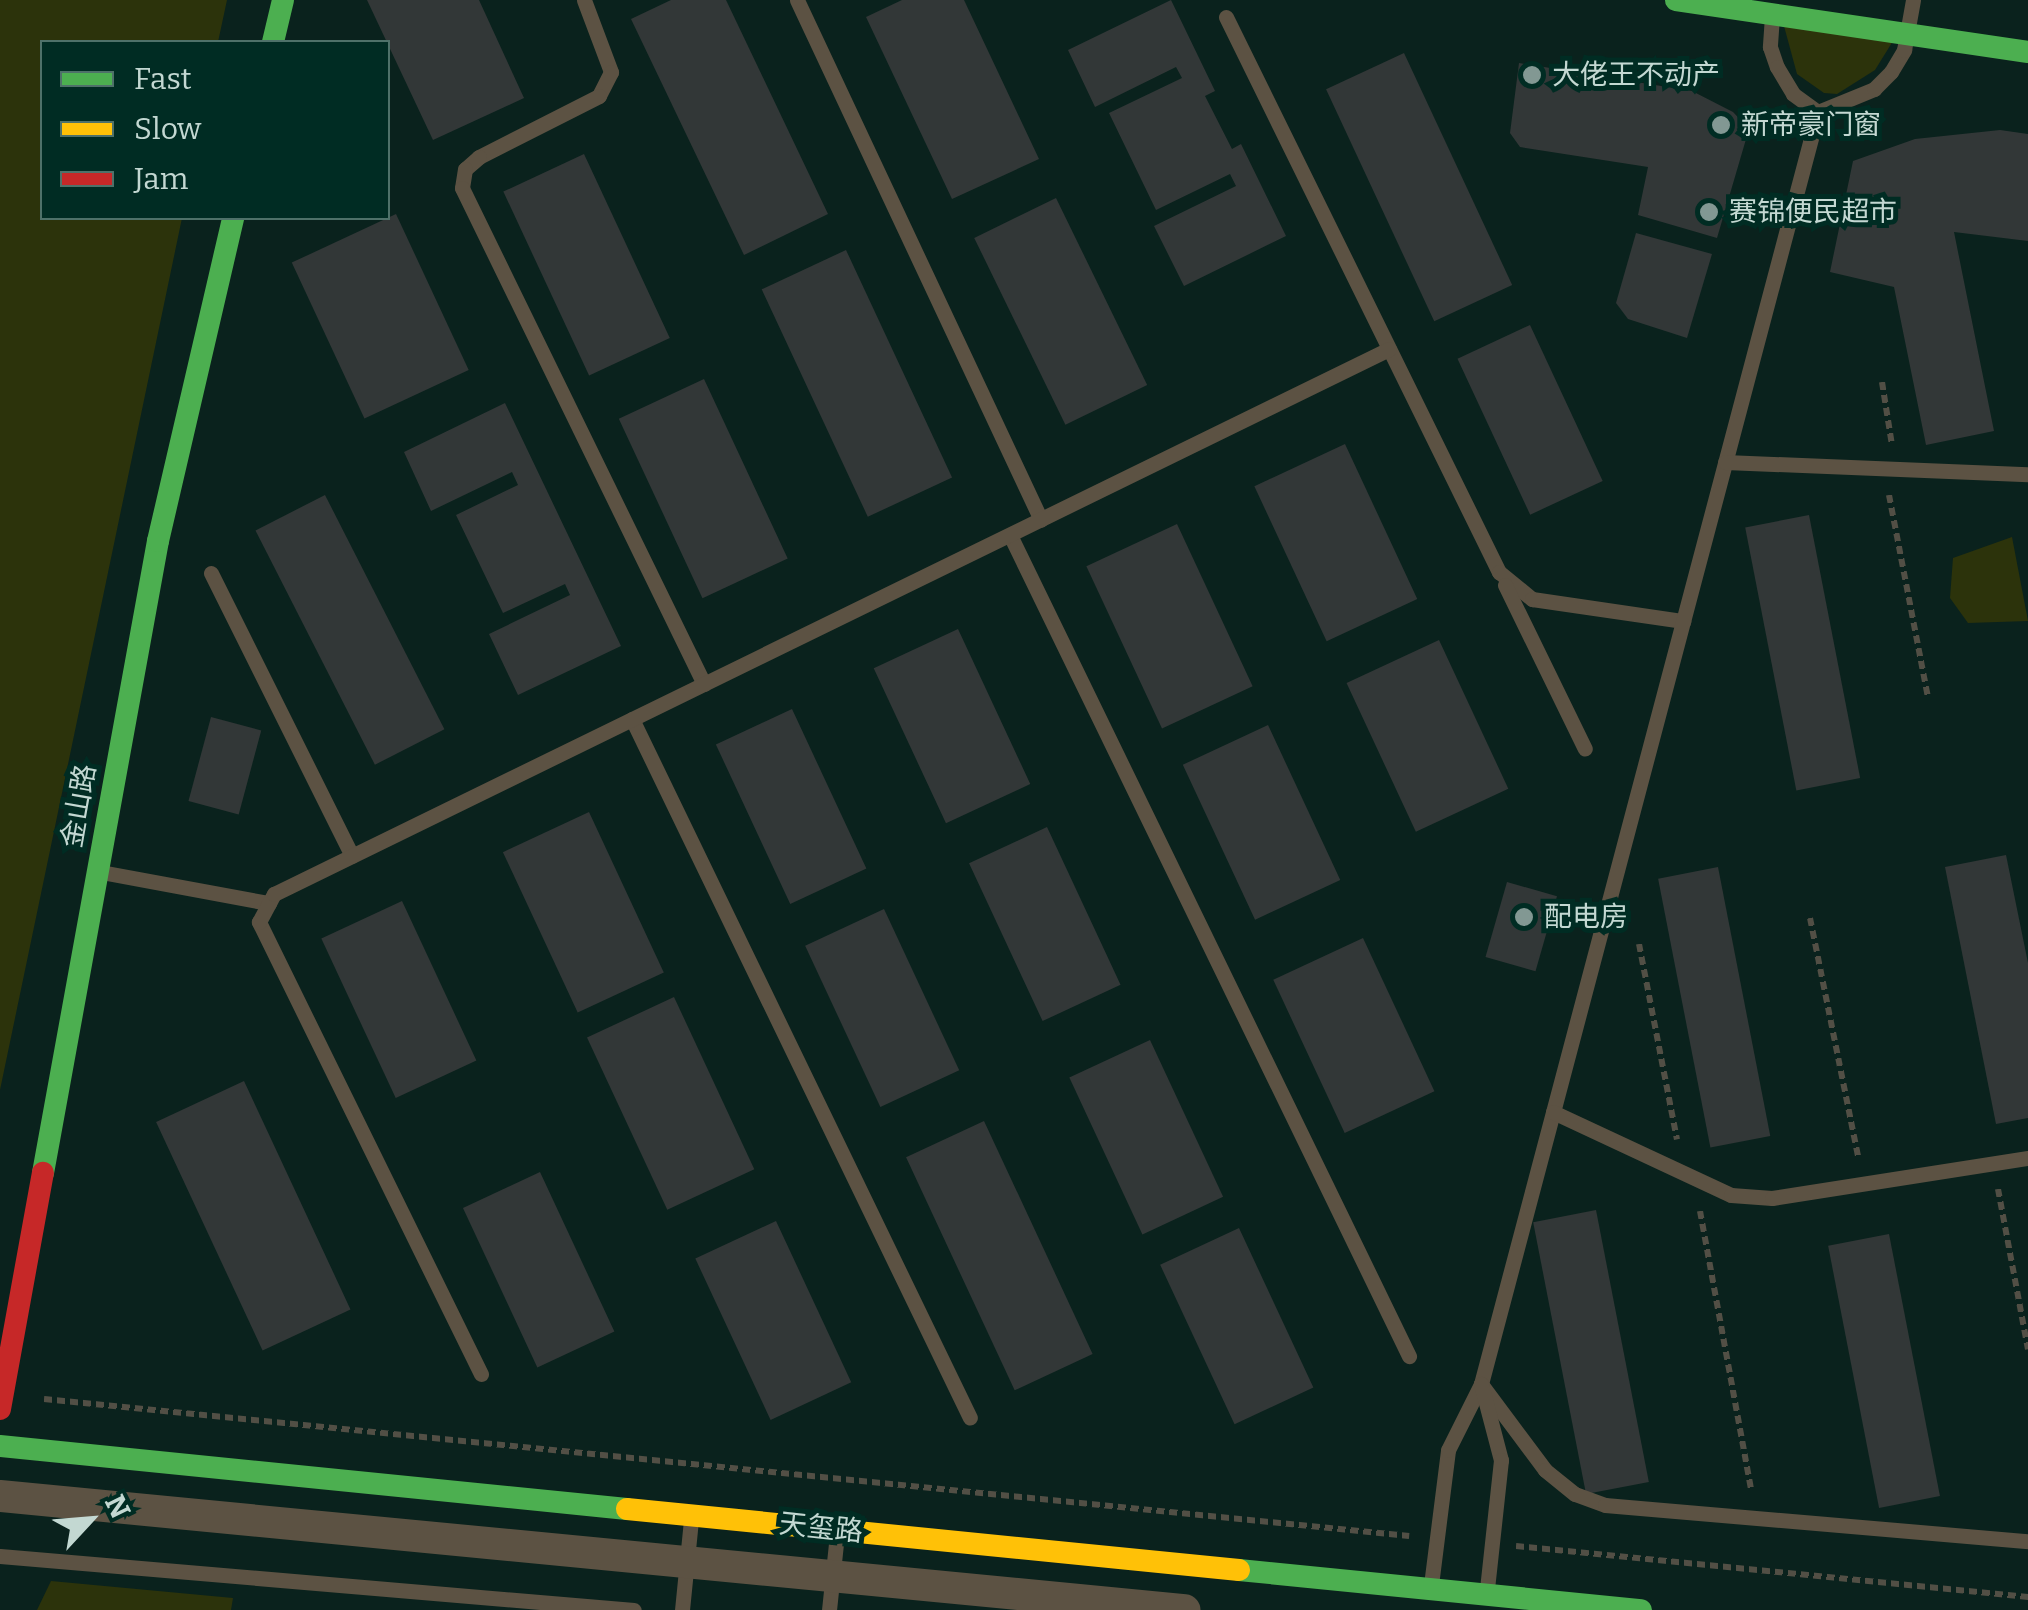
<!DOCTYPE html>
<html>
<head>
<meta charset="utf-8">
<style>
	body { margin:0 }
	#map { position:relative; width:2028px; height:1610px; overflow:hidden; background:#0a221d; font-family:Bitter,"Noto Sans SC",serif }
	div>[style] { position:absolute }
	.green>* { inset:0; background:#2c330b }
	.building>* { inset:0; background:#323737; transform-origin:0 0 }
	.path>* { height:6px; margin-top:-3px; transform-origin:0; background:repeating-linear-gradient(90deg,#524f45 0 8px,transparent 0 13px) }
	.lane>* { height:15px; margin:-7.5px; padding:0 7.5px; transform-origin:7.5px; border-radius:7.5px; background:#5c5243 }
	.street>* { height:32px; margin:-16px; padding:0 16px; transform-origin:16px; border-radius:16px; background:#5c5243 }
	.fast>* { height:22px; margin:-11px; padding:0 11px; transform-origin:11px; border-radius:11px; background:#4caf50 }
	.slow>* { height:22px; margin:-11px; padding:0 11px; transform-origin:11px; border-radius:11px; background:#ffc107 }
	.jam>* { height:22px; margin:-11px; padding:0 11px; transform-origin:11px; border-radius:11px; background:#c62828 }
	.dots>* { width:28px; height:28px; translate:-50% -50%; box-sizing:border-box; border:5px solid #002c23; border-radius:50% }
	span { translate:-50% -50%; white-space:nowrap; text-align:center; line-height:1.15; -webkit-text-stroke:10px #002c23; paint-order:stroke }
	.poi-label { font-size:28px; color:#c3d8d2 }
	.left { translate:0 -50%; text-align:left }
	.street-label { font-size:28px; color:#c3d8d2 }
	.legend { position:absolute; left:40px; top:40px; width:350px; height:180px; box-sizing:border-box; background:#002c23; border:2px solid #4e7169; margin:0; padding:12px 18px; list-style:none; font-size:30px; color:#c3d8d2 }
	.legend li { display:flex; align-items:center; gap:20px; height:50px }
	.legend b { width:50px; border:2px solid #4e7169 }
	.north { position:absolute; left:40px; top:1470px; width:100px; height:100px; -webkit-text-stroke:8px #002c23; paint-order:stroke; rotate:64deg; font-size:28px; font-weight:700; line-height:40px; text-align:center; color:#c3d8d2 }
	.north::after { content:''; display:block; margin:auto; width:35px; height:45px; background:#c3d8d2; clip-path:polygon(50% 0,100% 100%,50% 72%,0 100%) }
</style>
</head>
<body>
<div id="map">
	<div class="green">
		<i style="clip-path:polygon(0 0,227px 0,218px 42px,42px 42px,42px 218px,182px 218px,0 1090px)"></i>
		<i style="clip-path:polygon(1784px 26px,1893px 41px,1875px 70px,1837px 94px,1824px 93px,1797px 74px)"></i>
		<i style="clip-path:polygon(2012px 537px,2028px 621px,1968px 623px,1950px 598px,1953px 558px)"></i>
		<i style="clip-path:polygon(51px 1581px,233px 1598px,231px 1610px,37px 1610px)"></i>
	</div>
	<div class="building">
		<i style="clip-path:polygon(367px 0,479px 0,524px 98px,433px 140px)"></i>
		<i style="clip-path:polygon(671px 0,726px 0,828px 214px,744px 255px,631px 19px)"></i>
		<i style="clip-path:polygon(902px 0,964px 0,1039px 159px,952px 199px,866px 17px)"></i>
		<i style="clip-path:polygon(1171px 0,1215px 91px,1205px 96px,1232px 149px,1241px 144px,1286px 236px,1184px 286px,1154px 226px,1236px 186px,1230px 174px,1156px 210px,1109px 113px,1182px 78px,1176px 67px,1095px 107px,1068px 50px)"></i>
		<i style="left:1404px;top:53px;width:256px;height:86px;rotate:65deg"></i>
		<i style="clip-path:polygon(1519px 63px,1692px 91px,1733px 112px,1749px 129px,1717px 238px,1638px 215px,1648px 167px,1520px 147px,1510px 133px)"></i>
		<i style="clip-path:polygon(2000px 130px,2028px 134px,2028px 241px,1954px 232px,1994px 431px,1926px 445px,1894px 287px,1830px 272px,1853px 161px,1915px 139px)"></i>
		<i style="left:584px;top:154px;width:203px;height:89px;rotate:65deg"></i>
		<i style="left:1056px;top:198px;width:208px;height:91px;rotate:64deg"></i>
		<i style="left:396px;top:214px;width:172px;height:115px;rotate:65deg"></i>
		<i style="clip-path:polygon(1636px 233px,1712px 254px,1687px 338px,1628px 319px,1616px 303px)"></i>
		<i style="left:846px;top:250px;width:251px;height:93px;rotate:65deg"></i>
		<i style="left:1530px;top:325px;width:172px;height:80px;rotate:65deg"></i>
		<i style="left:704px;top:379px;width:198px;height:94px;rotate:65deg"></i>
		<i style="clip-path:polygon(505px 403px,621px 646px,518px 695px,489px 634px,570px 595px,565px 584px,503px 613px,456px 515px,518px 485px,512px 472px,431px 511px,404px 452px)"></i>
		<i style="left:1345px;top:444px;width:171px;height:100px;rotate:65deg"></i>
		<i style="left:325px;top:495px;width:263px;height:78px;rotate:63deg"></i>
		<i style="left:1809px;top:515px;width:268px;height:65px;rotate:79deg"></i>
		<i style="left:1177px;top:524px;width:179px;height:100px;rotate:65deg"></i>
		<i style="left:958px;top:629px;width:171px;height:93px;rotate:65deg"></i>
		<i style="left:1439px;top:640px;width:164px;height:102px;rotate:65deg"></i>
		<i style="left:792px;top:709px;width:176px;height:84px;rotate:65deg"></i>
		<i style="left:211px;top:717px;width:52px;height:87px;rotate:15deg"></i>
		<i style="left:1268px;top:725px;width:171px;height:94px;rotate:65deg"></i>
		<i style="left:589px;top:812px;width:177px;height:95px;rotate:65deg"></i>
		<i style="left:1047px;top:827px;width:174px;height:86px;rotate:65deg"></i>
		<i style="clip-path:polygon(2006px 855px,2028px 963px,2028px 1118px,1996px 1124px,1945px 867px)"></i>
		<i style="left:1718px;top:867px;width:274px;height:61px;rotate:79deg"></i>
		<i style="left:1507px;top:882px;width:52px;height:78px;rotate:16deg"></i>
		<i style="left:402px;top:901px;width:176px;height:89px;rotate:65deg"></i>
		<i style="left:884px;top:909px;width:178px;height:87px;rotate:65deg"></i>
		<i style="left:1363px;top:938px;width:169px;height:99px;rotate:65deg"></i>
		<i style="left:674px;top:997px;width:190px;height:96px;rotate:65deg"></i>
		<i style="left:1150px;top:1040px;width:173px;height:89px;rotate:65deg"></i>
		<i style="left:244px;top:1081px;width:252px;height:97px;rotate:65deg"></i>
		<i style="left:984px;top:1121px;width:257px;height:86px;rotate:65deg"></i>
		<i style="left:540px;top:1172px;width:176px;height:85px;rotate:65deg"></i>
		<i style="left:1596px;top:1210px;width:277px;height:64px;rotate:79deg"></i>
		<i style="left:776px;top:1221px;width:178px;height:89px;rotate:65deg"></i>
		<i style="left:1239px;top:1228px;width:176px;height:87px;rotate:65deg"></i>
		<i style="left:1889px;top:1234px;width:267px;height:62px;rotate:79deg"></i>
	</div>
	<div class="path">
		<i style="left:1882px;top:382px;width:64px;rotate:81deg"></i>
		<i style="left:1889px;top:495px;width:207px;rotate:79.1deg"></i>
		<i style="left:1810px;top:918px;width:244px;rotate:78.6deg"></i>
		<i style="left:1639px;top:944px;width:199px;rotate:79deg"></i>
		<i style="left:1998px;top:1189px;width:163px;rotate:79.4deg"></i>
		<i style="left:1700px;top:1211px;width:283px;rotate:79.6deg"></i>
		<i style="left:44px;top:1399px;width:1372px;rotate:5.73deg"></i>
		<i style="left:1516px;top:1546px;width:515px;rotate:5.69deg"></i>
	</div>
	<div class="lane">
		<i style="left:584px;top:0;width:77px;rotate:69.4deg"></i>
		<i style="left:611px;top:72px;width:27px;rotate:117deg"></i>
		<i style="left:599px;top:96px;width:135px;rotate:153.1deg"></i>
		<i style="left:479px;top:157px;width:18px;rotate:139deg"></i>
		<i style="left:465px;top:169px;width:19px;rotate:99deg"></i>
		<i style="left:462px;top:188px;width:552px;rotate:63.99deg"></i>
		<i style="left:797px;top:0;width:574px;rotate:64.86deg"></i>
		<i style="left:1772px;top:16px;width:31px;rotate:94deg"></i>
		<i style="left:1770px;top:47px;width:21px;rotate:71deg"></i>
		<i style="left:1777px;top:67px;width:31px;rotate:59deg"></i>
		<i style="left:1793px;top:94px;width:31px;rotate:36deg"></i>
		<i style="left:1818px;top:112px;width:61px;rotate:-22.3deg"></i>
		<i style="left:1874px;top:89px;width:24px;rotate:-45deg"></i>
		<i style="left:1891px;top:72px;width:26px;rotate:-59deg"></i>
		<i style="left:1904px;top:50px;width:51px;rotate:-79.8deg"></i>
		<i style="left:1226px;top:17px;width:619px;rotate:63.81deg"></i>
		<i style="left:1499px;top:572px;width:43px;rotate:39.3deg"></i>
		<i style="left:1532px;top:599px;width:153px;rotate:8.3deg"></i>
		<i style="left:1818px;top:112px;width:1316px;rotate:104.84deg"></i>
		<i style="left:1481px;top:1384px;width:107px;rotate:53.3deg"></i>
		<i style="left:1545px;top:1470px;width:38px;rotate:39deg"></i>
		<i style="left:1575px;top:1494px;width:32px;rotate:20deg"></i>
		<i style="left:1605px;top:1505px;width:425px;rotate:4.9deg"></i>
		<i style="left:1725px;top:462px;width:303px;rotate:2.3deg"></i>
		<i style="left:1010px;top:535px;width:913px;rotate:64.08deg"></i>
		<i style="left:211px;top:573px;width:316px;rotate:63.5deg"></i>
		<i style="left:1505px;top:585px;width:182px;rotate:64deg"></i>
		<i style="left:632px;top:719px;width:776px;rotate:64.19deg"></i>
		<i style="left:101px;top:872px;width:171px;rotate:10.5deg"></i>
		<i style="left:1553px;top:1112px;width:196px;rotate:25deg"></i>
		<i style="left:1731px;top:1195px;width:41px;rotate:4.2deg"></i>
		<i style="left:1772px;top:1198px;width:259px;rotate:-8.9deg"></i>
		<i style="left:481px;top:1374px;width:504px;rotate:-116.16deg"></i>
		<i style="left:259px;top:922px;width:32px;rotate:-62deg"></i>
		<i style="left:274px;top:894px;width:1241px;rotate:-26.05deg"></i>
		<i style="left:0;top:1556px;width:636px;rotate:4.87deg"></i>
		<i style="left:1431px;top:1585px;width:136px;rotate:-82.8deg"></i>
		<i style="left:1448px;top:1450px;width:74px;rotate:-63.4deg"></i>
		<i style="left:1481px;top:1384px;width:79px;rotate:75.3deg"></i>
		<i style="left:1501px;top:1460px;width:130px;rotate:96.2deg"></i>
		<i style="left:682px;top:1610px;width:90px;rotate:-84.3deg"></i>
		<i style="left:829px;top:1610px;width:76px;rotate:-84deg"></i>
	</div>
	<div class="street">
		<i style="left:0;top:1496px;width:1190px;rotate:5.5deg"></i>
	</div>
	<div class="fast">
		<i style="left:1676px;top:0;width:356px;rotate:8.4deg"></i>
		<i style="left:273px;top:42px;width:43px;rotate:-76.6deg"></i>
		<i style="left:43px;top:1173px;width:642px;rotate:-79.69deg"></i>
		<i style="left:158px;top:541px;width:332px;rotate:-76.9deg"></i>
		<i style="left:0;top:1446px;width:630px;rotate:5.74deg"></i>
		<i style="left:1239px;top:1570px;width:404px;rotate:5.7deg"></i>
	</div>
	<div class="slow">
		<i style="left:627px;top:1509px;width:615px;rotate:5.69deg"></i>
	</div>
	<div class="jam">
		<i style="left:0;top:1409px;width:240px;rotate:-79.7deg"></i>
	</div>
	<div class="dots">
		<i style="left:1532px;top:75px;background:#829893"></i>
		<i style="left:1721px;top:125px;background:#829893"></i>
		<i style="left:1709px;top:212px;background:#829893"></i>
		<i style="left:1524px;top:917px;background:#829893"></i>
	</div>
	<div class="poi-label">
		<span class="left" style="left:1552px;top:75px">大佬王不动产</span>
		<span class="left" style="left:1741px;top:125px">新帝豪门窗</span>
		<span class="left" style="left:1729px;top:212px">赛锦便民超市</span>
		<span class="left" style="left:1544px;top:917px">配电房</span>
	</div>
	<div class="street-label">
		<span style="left:79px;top:806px;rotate:-80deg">金山路</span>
		<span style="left:821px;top:1528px;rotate:6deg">天玺路</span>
	</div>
	<ul class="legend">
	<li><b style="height:12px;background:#4caf50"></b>Fast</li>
	<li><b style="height:12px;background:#ffc107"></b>Slow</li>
	<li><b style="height:12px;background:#c62828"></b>Jam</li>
	</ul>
	<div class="north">N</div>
</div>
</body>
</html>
